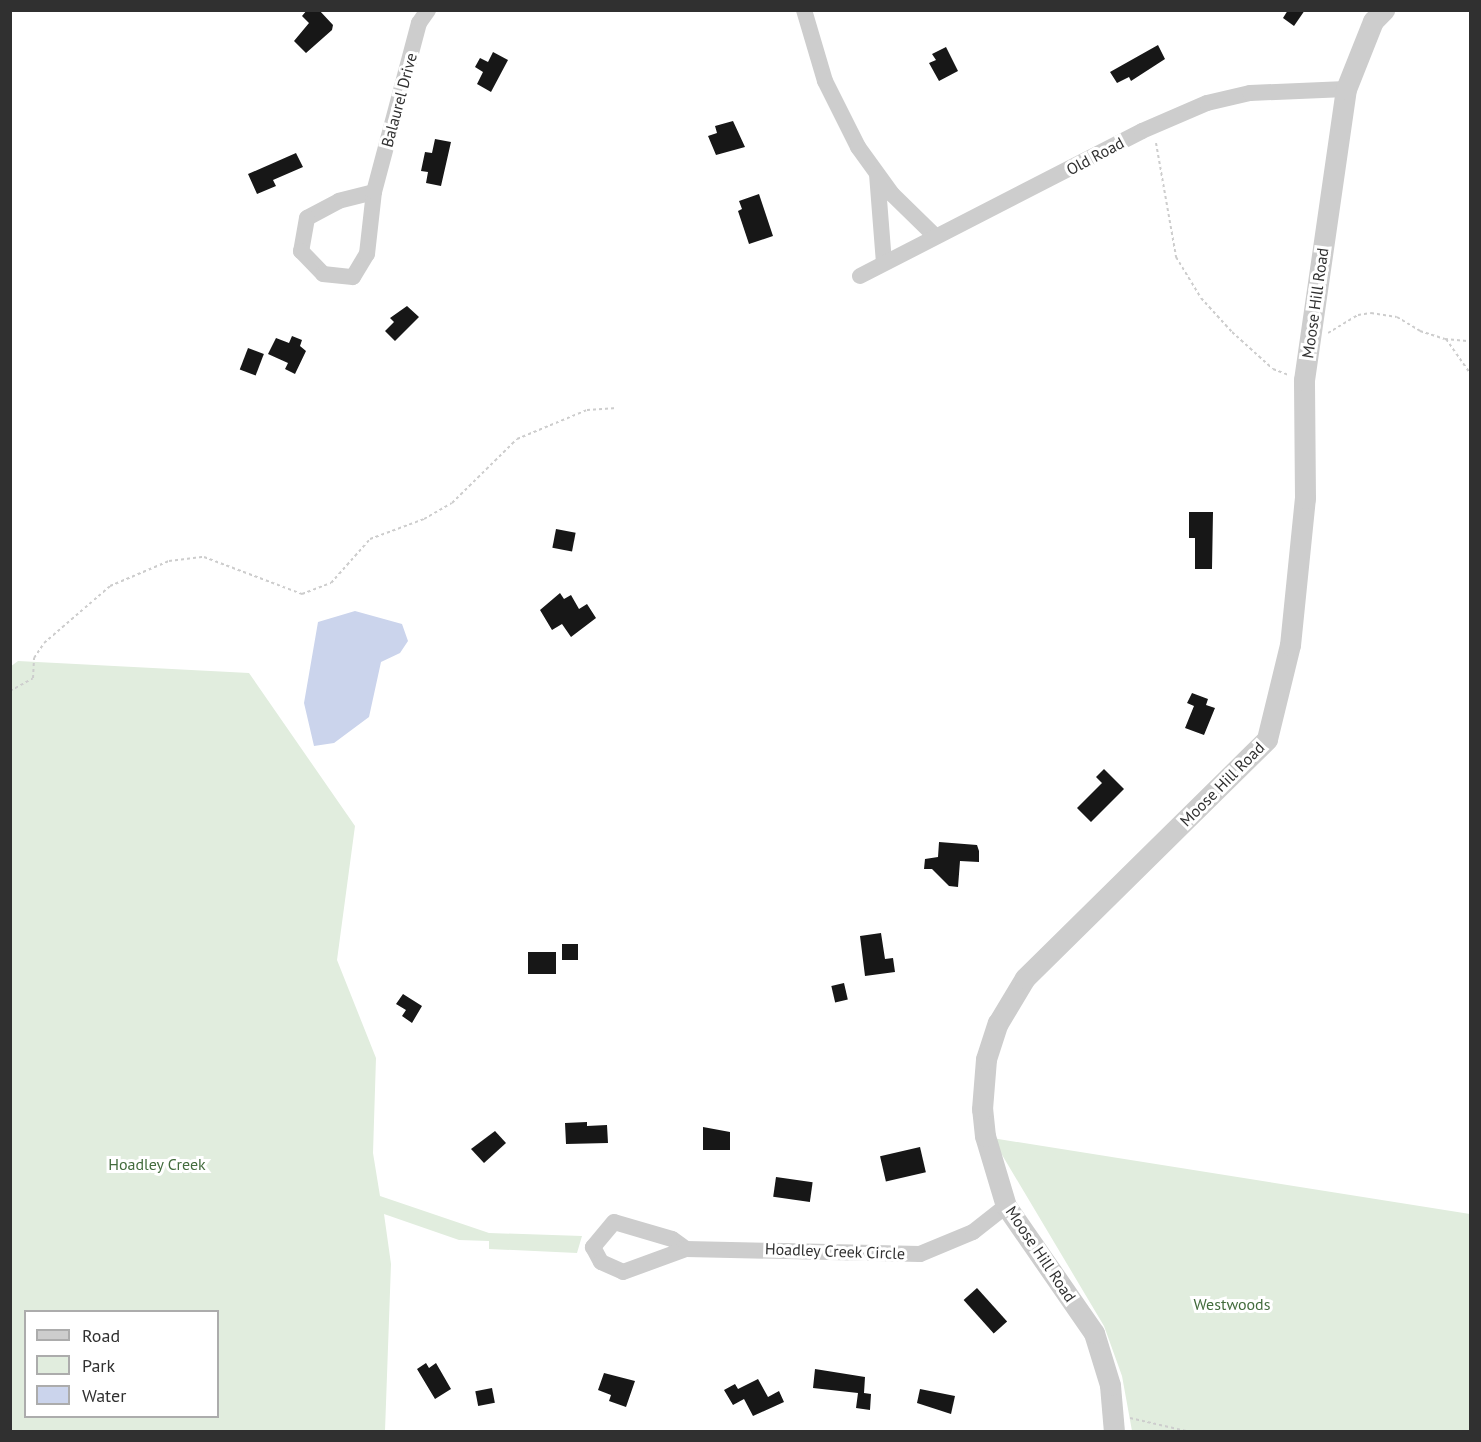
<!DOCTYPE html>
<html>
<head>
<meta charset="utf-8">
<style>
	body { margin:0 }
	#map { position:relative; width:1481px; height:1442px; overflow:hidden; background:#fff; font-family:"PT Sans",sans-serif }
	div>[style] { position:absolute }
	.green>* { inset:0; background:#e1edde }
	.water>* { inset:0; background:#cbd4ec }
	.building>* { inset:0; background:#171717; transform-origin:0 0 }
	.path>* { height:2px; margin-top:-1px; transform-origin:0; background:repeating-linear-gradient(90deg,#cdcdcd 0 3px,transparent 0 6px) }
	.minor>* { height:16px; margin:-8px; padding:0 8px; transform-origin:8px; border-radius:8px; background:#cdcdcd }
	.tertiary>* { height:21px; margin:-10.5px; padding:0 10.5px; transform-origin:10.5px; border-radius:10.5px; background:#cdcdcd }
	span { translate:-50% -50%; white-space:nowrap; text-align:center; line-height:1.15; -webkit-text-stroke:6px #fff; paint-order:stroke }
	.street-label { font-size:16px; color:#303030 }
	.park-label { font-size:16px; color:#436c3d }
	.frame { position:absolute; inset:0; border:12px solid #303030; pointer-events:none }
	.legend { position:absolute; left:24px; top:1310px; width:195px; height:108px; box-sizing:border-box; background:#fff; border:2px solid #acacac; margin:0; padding:8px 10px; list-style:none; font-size:18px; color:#303030 }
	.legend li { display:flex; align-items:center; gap:12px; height:30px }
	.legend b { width:30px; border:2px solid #acacac }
</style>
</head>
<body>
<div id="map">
	<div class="green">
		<i style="clip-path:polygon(evenodd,18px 661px,249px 673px,355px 826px,337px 960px,376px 1058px,373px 1153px,380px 1196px,489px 1233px,582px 1236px,577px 1253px,489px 1249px,489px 1241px,459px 1240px,384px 1214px,391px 1264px,385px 1431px,11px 1431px,10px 667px,18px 661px,26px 1312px,218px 1312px,218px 1416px,26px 1416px,26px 1312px)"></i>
		<i style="clip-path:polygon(992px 1138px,1470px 1214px,1470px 1431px,1132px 1431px,1122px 1376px,1104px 1326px)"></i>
	</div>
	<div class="water">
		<i style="clip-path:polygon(355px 611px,402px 624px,408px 641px,400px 653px,381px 662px,369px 717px,334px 743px,314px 746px,304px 703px,318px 622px)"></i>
	</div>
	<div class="building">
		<i style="clip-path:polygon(307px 10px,319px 10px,333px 25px,332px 30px,306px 53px,294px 41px,309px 23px,302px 16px)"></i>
		<i style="clip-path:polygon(1288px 10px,1305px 10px,1294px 26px,1283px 18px)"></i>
		<i style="clip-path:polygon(1158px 45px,1165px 59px,1131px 81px,1129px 77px,1117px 83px,1110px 72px)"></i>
		<i style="clip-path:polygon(946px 47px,958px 71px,939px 81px,929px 63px,936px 60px,932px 54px)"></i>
		<i style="clip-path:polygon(493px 52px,508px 60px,491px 92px,477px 84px,483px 72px,475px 67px,480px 58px,488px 62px)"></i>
		<i style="clip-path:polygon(733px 121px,745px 147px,716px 155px,708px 136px,717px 133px,715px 126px)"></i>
		<i style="clip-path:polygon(435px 139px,451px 142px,441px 186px,426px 183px,428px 172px,421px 171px,425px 152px,432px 153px)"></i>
		<i style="clip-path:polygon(296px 153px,303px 167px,273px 180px,276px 186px,257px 194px,248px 174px)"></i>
		<i style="clip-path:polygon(759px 194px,773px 236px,749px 244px,738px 211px,742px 209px,739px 201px)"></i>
		<i style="clip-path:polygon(407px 306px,419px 317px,395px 341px,385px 331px,394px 322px,390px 318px)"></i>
		<i style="clip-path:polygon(292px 336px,302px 340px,300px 346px,306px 351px,295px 374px,285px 369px,288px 363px,268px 354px,276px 338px,289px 343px)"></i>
		<i style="left:248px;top:348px;width:17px;height:23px;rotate:21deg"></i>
		<i style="clip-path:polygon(1189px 512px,1213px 512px,1212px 569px,1195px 569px,1195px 538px,1189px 538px)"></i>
		<i style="left:556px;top:529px;width:20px;height:19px;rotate:11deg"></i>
		<i style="clip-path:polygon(560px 593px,564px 599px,571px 595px,579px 609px,587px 604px,596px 618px,571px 637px,562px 624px,552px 630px,540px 610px)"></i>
		<i style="clip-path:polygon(1192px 693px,1208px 699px,1206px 705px,1215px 708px,1204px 735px,1185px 728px,1194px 706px,1187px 703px)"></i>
		<i style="clip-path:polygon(1104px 769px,1124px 789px,1091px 822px,1077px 808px,1102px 783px,1096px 777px)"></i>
		<i style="clip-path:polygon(939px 842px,977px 845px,979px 851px,979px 862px,960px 861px,958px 887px,949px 886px,932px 869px,924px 869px,925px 859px,938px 857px)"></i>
		<i style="clip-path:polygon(881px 933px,885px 959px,893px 958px,895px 972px,865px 976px,860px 936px)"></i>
		<i style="left:562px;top:944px;width:16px;height:16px"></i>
		<i style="left:528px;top:952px;width:28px;height:22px"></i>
		<i style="left:844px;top:983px;width:17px;height:13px;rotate:77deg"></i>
		<i style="clip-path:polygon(403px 994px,422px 1006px,412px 1023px,402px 1016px,406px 1010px,396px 1004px)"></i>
		<i style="clip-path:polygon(587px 1122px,587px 1126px,607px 1125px,608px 1143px,566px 1144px,565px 1123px)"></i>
		<i style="clip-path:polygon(703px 1127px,730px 1132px,730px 1150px,703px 1150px)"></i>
		<i style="clip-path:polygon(495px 1131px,506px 1143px,484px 1163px,471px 1149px)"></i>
		<i style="left:920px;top:1147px;width:26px;height:41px;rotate:77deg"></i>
		<i style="left:776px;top:1177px;width:37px;height:20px;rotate:8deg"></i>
		<i style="left:977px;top:1288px;width:45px;height:18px;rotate:48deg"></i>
		<i style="clip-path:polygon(426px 1363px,429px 1368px,436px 1363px,451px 1389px,435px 1399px,417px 1369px)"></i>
		<i style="clip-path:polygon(815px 1369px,865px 1377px,864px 1393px,871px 1394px,870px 1410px,856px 1408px,858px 1393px,813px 1388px)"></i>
		<i style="clip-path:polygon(604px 1373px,635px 1381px,626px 1407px,609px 1401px,611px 1395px,598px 1390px)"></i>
		<i style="clip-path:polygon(758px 1379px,768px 1397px,779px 1391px,784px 1402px,753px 1416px,744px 1399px,733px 1405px,724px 1390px,735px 1384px,738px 1389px)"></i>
		<i style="left:492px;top:1388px;width:15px;height:17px;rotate:79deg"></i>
		<i style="clip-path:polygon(920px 1389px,955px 1396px,951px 1414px,917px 1403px)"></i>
	</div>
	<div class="path">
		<i style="left:1156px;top:143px;width:116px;rotate:80deg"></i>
		<i style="left:1176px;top:257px;width:48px;rotate:58.6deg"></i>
		<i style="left:1201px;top:298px;width:46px;rotate:47.6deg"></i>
		<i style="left:1232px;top:332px;width:55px;rotate:42.1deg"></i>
		<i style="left:1273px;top:369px;width:17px;rotate:21deg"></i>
		<i style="left:1328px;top:333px;width:35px;rotate:-31deg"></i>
		<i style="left:1358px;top:315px;width:13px;rotate:-9deg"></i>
		<i style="left:1371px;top:313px;width:26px;rotate:9deg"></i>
		<i style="left:1397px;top:317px;width:27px;rotate:31deg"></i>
		<i style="left:1420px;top:331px;width:26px;rotate:18deg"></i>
		<i style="left:1445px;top:339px;width:25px;rotate:5deg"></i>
		<i style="left:1446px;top:339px;width:42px;rotate:54.8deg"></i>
		<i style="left:10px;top:691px;width:26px;rotate:-29deg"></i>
		<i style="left:33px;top:678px;width:20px;rotate:-87deg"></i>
		<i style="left:34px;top:658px;width:18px;rotate:-56deg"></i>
		<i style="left:44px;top:643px;width:87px;rotate:-40.8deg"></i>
		<i style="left:110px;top:586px;width:64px;rotate:-23deg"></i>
		<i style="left:169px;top:561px;width:35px;rotate:-7deg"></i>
		<i style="left:204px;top:557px;width:105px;rotate:20.7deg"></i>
		<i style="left:302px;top:594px;width:31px;rotate:-21deg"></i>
		<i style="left:331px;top:583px;width:59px;rotate:-48.4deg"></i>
		<i style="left:370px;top:539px;width:58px;rotate:-20.3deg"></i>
		<i style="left:424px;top:519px;width:32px;rotate:-30deg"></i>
		<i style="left:452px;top:503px;width:91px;rotate:-44.6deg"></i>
		<i style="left:517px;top:439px;width:76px;rotate:-22.5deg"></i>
		<i style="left:587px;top:410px;width:30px;rotate:-4deg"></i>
		<i style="left:1130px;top:1418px;width:62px;rotate:13.1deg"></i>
	</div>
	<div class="minor">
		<i style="left:804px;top:10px;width:74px;rotate:73.5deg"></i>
		<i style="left:825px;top:81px;width:74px;rotate:63.4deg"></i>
		<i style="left:858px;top:147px;width:58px;rotate:54.1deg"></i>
		<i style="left:892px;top:194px;width:59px;rotate:44.3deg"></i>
		<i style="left:877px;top:174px;width:88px;rotate:85.5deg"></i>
		<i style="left:374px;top:192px;width:36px;rotate:166deg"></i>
		<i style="left:339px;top:201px;width:36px;rotate:152deg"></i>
		<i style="left:307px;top:218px;width:34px;rotate:100deg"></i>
		<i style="left:301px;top:251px;width:32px;rotate:46deg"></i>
		<i style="left:323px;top:274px;width:30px;rotate:6deg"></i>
		<i style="left:353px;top:277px;width:27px;rotate:-59deg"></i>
		<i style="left:367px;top:254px;width:62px;rotate:-83.6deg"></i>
		<i style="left:374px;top:192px;width:175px;rotate:-75.1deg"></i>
		<i style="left:419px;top:23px;width:16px;rotate:-55deg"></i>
		<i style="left:860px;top:276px;width:317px;rotate:-27.2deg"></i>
		<i style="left:1142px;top:131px;width:71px;rotate:-23.3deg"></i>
		<i style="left:1207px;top:103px;width:44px;rotate:-13.1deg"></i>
		<i style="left:1250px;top:93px;width:96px;rotate:-2.4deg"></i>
		<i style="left:686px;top:1249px;width:17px;rotate:-144deg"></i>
		<i style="left:672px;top:1239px;width:60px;rotate:-163.7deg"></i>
		<i style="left:614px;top:1222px;width:33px;rotate:130deg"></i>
		<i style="left:593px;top:1247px;width:17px;rotate:62deg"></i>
		<i style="left:601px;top:1262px;width:24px;rotate:24deg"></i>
		<i style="left:623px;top:1272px;width:67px;rotate:-20.1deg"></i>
		<i style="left:686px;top:1249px;width:234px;rotate:1.2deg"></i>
		<i style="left:920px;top:1254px;width:57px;rotate:-22.5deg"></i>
		<i style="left:973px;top:1232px;width:42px;rotate:-38.2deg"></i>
	</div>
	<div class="tertiary">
		<i style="left:1114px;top:1432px;width:47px;rotate:-94.9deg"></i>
		<i style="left:1110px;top:1385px;width:54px;rotate:-107.1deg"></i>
		<i style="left:1094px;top:1333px;width:155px;rotate:-124.7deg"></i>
		<i style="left:1006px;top:1206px;width:73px;rotate:-106.7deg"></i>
		<i style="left:985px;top:1136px;width:27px;rotate:-96deg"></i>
		<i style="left:982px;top:1109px;width:50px;rotate:-85.4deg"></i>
		<i style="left:986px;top:1059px;width:38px;rotate:-72deg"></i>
		<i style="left:998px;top:1023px;width:52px;rotate:-59deg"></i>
		<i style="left:1025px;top:978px;width:340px;rotate:-44.6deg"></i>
		<i style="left:1267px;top:739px;width:97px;rotate:-76.3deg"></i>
		<i style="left:1290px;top:645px;width:148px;rotate:-84.2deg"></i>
		<i style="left:1305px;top:498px;width:118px;rotate:-90.5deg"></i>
		<i style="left:1304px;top:380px;width:294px;rotate:-81.8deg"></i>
		<i style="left:1346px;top:89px;width:73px;rotate:-68.3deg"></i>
		<i style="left:1373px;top:21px;width:16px;rotate:-45deg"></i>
	</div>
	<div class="street-label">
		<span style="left:399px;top:100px;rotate:-75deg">Balaurel Drive</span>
		<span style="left:1095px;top:156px;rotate:-28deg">Old Road</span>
		<span style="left:1315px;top:303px;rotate:-82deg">Moose Hill Road</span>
		<span style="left:1222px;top:784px;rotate:-45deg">Moose Hill Road</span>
		<span style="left:835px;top:1251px;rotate:2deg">Hoadley Creek Circle</span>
		<span style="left:1041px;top:1254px;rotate:56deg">Moose Hill Road</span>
	</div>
	<div class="park-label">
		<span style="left:157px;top:1164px">Hoadley Creek</span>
		<span style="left:1232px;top:1304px">Westwoods</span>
	</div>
	<div class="frame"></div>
	<ul class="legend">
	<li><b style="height:8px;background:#cdcdcd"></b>Road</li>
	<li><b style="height:16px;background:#e1edde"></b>Park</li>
	<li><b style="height:16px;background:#cbd4ec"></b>Water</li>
	</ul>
</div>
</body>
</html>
